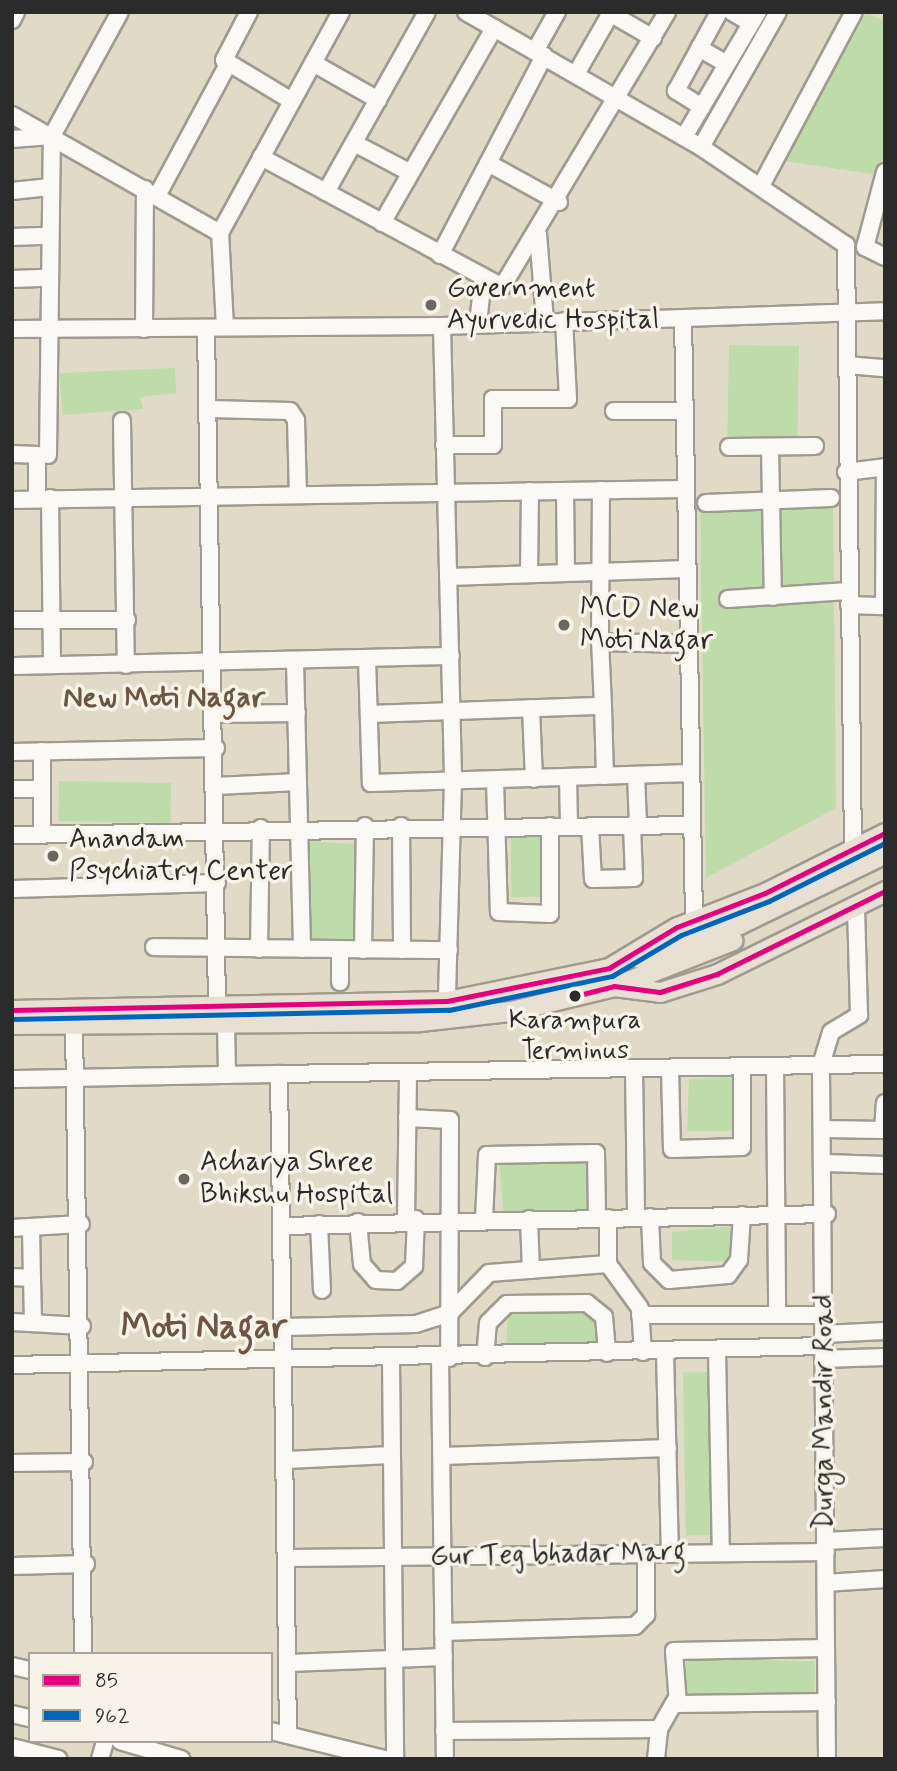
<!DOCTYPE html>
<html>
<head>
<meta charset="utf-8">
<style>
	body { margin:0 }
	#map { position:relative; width:897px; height:1771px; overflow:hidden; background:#e0dac6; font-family:Mynerve,sans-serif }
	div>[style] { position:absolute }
	.green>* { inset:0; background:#bddca9; transform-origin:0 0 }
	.roads { filter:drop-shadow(2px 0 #9f9b90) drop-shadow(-2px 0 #9f9b90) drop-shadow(0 2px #9f9b90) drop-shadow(0 -2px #9f9b90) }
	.minor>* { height:16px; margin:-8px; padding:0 8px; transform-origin:8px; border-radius:8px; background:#faf9f6 }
	.major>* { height:19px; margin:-9.5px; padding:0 9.5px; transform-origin:9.5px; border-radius:9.5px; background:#e8e0d3 }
	.bus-1>* { height:5px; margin:-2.5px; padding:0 2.5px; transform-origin:2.5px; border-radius:2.5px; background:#e5007d }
	.bus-2>* { height:5px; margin:-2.5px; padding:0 2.5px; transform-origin:2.5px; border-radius:2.5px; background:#0065bd }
	.dots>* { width:19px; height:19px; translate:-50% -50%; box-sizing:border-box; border:4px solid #f7f3e8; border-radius:50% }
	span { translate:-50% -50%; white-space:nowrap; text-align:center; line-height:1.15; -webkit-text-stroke:7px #f7f3e8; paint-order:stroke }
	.bus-label { font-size:26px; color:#2b2b2b }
	.poi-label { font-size:28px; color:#2b2b2b }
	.left { translate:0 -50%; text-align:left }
	.street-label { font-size:28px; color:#2b2b2b }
	.neighbourhood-label { font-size:30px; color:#6c5542; font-weight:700 }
	.district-label { font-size:35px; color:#6c5542; font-weight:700 }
	.frame { position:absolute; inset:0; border:14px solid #2b2b2b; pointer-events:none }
	.legend { position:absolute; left:28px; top:1652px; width:245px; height:91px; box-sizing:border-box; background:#f7f3e8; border:2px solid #a5a39c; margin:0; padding:9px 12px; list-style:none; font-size:21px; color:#2b2b2b }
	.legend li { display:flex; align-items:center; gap:14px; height:35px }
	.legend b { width:35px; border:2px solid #a5a39c }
</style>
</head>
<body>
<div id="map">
	<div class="green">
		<i style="clip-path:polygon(866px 13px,885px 21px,885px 149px,878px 175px,785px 161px)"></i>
		<i style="left:729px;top:345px;width:70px;height:95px;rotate:1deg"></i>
		<i style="clip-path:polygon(175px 368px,176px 393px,140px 397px,143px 409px,63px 415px,59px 373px)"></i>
		<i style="clip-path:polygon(833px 495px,836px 808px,706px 878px,700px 500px)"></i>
		<i style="left:171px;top:783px;width:40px;height:112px;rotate:91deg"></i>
		<i style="left:555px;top:833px;width:64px;height:44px;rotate:90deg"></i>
		<i style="clip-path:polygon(307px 841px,370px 845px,368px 937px,308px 943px)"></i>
		<i style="clip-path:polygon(736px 1077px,732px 1131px,687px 1131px,689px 1079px)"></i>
		<i style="left:592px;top:1156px;width:54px;height:93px;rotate:85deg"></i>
		<i style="clip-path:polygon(736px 1226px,733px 1262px,672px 1260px,672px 1232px)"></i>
		<i style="clip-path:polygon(594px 1299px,597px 1345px,506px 1345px,509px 1305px)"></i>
		<i style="left:710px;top:1372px;width:163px;height:27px;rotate:89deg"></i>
		<i style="left:686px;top:1659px;width:129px;height:35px;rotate:1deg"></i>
	</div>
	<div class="roads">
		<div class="minor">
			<i style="left:249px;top:12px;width:54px;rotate:117.5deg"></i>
			<i style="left:224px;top:60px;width:79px;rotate:31.1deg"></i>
			<i style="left:466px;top:12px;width:271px;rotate:29.9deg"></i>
			<i style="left:701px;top:147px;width:175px;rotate:34.1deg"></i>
			<i style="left:846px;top:245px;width:604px;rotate:89.34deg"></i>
			<i style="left:608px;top:12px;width:52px;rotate:30deg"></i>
			<i style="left:732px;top:12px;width:22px;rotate:30deg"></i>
			<i style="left:12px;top:20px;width:9px;rotate:-63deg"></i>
			<i style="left:699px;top:48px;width:32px;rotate:30deg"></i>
			<i style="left:535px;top:51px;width:45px;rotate:-60.6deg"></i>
			<i style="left:313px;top:63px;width:75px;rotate:29.6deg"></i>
			<i style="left:576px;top:74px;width:70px;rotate:-60.2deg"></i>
			<i style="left:702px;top:107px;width:31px;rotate:-148deg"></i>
			<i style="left:676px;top:91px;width:90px;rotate:-61.4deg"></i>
			<i style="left:12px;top:115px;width:239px;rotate:29.6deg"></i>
			<i style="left:684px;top:137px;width:145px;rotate:-59.4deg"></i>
			<i style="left:12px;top:139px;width:40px;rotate:-4.3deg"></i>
			<i style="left:354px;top:143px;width:64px;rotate:27.8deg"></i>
			<i style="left:701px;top:147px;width:155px;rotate:-60.3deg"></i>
			<i style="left:261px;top:157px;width:274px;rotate:28.3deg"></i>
			<i style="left:502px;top:287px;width:321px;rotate:-59deg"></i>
			<i style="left:488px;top:163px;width:81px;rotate:28.8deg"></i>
			<i style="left:885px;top:172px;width:78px;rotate:104.9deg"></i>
			<i style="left:865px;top:247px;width:22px;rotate:27deg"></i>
			<i style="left:762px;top:184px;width:195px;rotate:-61.9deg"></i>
			<i style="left:12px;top:191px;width:38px;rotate:-6deg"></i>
			<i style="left:326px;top:192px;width:206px;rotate:-60.7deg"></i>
			<i style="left:157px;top:196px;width:150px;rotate:-61.7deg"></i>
			<i style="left:382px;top:223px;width:225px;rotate:-60.1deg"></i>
			<i style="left:538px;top:234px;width:87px;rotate:85.4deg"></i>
			<i style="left:12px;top:237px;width:35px;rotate:-2deg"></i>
			<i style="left:440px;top:255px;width:225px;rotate:-62.4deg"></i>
			<i style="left:12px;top:279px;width:35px;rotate:-2deg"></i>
			<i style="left:683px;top:318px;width:602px;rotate:88.95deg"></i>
			<i style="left:478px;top:323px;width:44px;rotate:-83.5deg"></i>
			<i style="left:442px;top:326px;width:455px;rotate:88.6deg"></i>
			<i style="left:453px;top:781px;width:220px;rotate:91.6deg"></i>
			<i style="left:225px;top:327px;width:94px;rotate:-93deg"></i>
			<i style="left:220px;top:233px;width:252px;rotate:-61.3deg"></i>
			<i style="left:206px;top:328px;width:680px;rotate:89.07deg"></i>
			<i style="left:12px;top:329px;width:430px;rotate:-0.4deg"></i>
			<i style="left:442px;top:326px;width:443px;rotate:-1.9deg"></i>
			<i style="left:144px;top:329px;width:140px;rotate:-89.6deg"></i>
			<i style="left:847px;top:365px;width:38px;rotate:5deg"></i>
			<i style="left:208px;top:409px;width:82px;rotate:1.4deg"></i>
			<i style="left:290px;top:411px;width:11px;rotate:56deg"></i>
			<i style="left:296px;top:420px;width:74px;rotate:88.5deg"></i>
			<i style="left:614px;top:411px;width:70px"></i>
			<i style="left:122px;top:421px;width:244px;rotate:89.1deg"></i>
			<i style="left:444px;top:445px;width:49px"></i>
			<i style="left:493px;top:445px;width:46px;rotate:-90deg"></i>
			<i style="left:493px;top:399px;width:75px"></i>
			<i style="left:568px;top:399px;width:78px;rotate:-92.9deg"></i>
			<i style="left:729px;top:447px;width:86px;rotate:-0.7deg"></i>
			<i style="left:770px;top:447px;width:150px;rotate:88.9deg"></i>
			<i style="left:12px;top:454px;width:25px;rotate:2deg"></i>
			<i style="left:37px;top:455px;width:44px;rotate:90deg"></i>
			<i style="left:48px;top:455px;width:319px;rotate:-89.3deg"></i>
			<i style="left:52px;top:136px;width:141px;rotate:-61.3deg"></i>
			<i style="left:846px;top:472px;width:39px;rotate:-7deg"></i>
			<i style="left:601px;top:490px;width:152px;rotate:90.4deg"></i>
			<i style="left:600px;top:642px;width:89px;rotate:1.3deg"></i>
			<i style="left:565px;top:491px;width:82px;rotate:89.3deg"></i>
			<i style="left:50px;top:498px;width:167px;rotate:89.3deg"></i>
			<i style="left:12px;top:500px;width:673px;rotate:-0.94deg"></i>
			<i style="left:706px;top:503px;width:125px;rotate:-2.3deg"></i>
			<i style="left:529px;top:574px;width:83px;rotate:-89.3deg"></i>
			<i style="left:448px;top:577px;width:239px;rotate:-1.9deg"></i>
			<i style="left:728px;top:599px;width:120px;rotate:-3.8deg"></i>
			<i style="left:849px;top:605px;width:36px;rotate:2deg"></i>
			<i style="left:884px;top:606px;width:139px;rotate:-89.6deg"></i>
			<i style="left:12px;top:620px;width:115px"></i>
			<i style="left:600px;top:640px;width:66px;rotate:87.4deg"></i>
			<i style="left:367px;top:659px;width:124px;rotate:88.2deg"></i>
			<i style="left:371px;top:783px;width:320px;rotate:-1.8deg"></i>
			<i style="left:295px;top:661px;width:288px;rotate:88.6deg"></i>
			<i style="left:12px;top:666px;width:439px;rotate:-1.3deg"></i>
			<i style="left:531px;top:708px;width:71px;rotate:87.6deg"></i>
			<i style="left:215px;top:714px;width:82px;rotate:-0.7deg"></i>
			<i style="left:369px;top:714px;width:234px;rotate:-2deg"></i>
			<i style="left:603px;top:706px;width:70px;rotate:88.4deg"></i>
			<i style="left:42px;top:751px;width:83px;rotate:90deg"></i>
			<i style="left:12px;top:752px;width:204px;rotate:-1.1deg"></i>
			<i style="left:636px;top:775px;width:50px;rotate:87.7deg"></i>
			<i style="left:568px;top:777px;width:49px;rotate:88.8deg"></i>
			<i style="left:495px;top:780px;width:132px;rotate:88.3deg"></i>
			<i style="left:499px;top:912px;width:51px;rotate:2.2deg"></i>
			<i style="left:550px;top:914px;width:88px;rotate:-90deg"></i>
			<i style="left:216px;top:786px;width:82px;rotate:-2.8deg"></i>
			<i style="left:12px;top:789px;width:30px"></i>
			<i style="left:401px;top:826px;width:124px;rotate:89.5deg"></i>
			<i style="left:590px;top:826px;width:53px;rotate:86.8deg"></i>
			<i style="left:593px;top:879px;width:41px;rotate:-1.4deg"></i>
			<i style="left:634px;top:878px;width:53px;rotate:-92.2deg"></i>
			<i style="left:12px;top:835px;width:680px;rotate:-0.84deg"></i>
			<i style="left:12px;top:889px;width:205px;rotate:-1.7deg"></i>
			<i style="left:154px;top:947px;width:295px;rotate:0.6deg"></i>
			<i style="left:259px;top:949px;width:121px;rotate:-89.1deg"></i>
			<i style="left:363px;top:950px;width:124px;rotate:-89.1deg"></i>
			<i style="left:340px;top:982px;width:32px;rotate:-90deg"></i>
			<i style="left:226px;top:1022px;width:53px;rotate:88.9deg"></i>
			<i style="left:74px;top:1023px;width:631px;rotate:89.18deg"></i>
			<i style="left:775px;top:1066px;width:249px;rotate:89.5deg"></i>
			<i style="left:634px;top:1068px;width:149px;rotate:89.2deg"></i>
			<i style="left:670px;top:1068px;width:81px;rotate:88.6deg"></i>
			<i style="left:672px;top:1149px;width:70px;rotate:-1.6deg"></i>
			<i style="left:742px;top:1147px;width:80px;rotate:-90deg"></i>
			<i style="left:12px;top:1079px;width:267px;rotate:-1.1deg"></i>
			<i style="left:407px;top:1118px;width:43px;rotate:2.7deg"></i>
			<i style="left:450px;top:1120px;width:238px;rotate:90.2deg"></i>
			<i style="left:825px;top:1129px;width:58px;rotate:1deg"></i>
			<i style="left:883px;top:1130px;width:27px;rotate:-86deg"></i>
			<i style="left:826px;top:1163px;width:59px;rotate:1.9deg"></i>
			<i style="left:650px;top:1217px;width:46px;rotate:87.5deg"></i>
			<i style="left:652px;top:1263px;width:24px;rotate:45deg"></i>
			<i style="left:669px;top:1280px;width:59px;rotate:-4.8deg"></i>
			<i style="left:728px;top:1275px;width:19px;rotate:-54deg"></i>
			<i style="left:739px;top:1260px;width:45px;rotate:-86.2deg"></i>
			<i style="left:406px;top:1219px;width:147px;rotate:-89.2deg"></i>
			<i style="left:484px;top:1219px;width:64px;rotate:-87.3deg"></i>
			<i style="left:487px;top:1155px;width:109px;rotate:-1.1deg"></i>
			<i style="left:596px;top:1153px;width:65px;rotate:89.1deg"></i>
			<i style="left:529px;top:1219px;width:51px;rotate:87.8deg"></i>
			<i style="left:358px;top:1222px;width:42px;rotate:84.6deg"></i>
			<i style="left:362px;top:1264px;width:21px;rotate:49deg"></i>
			<i style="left:376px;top:1280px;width:21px;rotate:3deg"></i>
			<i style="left:397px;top:1281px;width:23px;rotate:-41deg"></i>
			<i style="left:414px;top:1266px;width:47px;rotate:-87.6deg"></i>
			<i style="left:319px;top:1224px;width:66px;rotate:87.4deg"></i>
			<i style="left:282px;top:1226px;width:545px;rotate:-1.26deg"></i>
			<i style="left:31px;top:1227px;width:51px;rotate:88.9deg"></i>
			<i style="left:12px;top:1228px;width:69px;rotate:-3.3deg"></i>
			<i style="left:608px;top:1264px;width:46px;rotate:-90deg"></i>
			<i style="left:12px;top:1277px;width:20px;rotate:3deg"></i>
			<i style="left:32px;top:1278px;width:45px;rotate:88.7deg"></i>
			<i style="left:640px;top:1315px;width:183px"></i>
			<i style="left:12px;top:1322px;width:70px;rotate:3.3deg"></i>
			<i style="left:284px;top:1327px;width:132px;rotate:-1.3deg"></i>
			<i style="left:416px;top:1324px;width:36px;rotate:-18deg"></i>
			<i style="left:450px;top:1313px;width:56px;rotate:-45.7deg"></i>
			<i style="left:489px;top:1273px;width:119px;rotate:-4.3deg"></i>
			<i style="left:608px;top:1264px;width:54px;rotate:54deg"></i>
			<i style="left:640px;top:1308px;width:44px;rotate:86.1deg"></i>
			<i style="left:823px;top:1334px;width:62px;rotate:-2.8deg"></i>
			<i style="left:717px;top:1351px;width:202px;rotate:88.9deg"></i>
			<i style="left:665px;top:1352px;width:202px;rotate:88.6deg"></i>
			<i style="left:485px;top:1357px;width:34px;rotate:-85deg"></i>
			<i style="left:488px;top:1323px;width:27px;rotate:-45deg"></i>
			<i style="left:507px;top:1304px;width:80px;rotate:-0.7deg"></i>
			<i style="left:587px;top:1303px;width:22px;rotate:39deg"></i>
			<i style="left:604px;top:1317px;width:36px;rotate:85deg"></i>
			<i style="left:440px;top:1358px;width:401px;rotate:89.3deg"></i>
			<i style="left:823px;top:1359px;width:62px;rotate:-1.8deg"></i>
			<i style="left:391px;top:1360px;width:399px;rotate:89.4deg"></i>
			<i style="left:12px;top:1365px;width:811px;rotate:-1.34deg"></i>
			<i style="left:442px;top:1456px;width:226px;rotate:-2deg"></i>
			<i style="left:287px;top:1460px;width:104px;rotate:-2.8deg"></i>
			<i style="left:12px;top:1463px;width:72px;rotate:-0.8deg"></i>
			<i style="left:825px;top:1541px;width:60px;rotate:-2.9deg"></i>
			<i style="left:290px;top:1558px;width:536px;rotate:-0.64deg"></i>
			<i style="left:12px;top:1566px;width:74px;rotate:-1.5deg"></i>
			<i style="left:826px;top:1583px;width:59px;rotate:-3.9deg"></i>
			<i style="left:443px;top:1632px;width:192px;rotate:-1.8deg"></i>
			<i style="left:635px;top:1626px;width:16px;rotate:-45deg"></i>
			<i style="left:646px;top:1615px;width:61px;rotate:-90deg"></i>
			<i style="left:826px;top:1648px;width:152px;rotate:178.9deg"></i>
			<i style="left:674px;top:1651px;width:53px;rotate:85.7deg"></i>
			<i style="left:678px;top:1704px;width:149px;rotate:-0.8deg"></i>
			<i style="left:289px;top:1663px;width:155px;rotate:-2.2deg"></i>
			<i style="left:12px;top:1666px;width:18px;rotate:13deg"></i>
			<i style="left:12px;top:1714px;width:18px;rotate:13deg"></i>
			<i style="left:271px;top:1731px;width:117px;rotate:13.8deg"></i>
			<i style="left:444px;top:1731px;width:215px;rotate:-0.5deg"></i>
			<i style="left:288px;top:1735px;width:661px;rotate:-90.78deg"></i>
			<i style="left:279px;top:1074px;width:606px;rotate:-0.95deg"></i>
			<i style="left:120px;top:1741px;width:64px;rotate:16.4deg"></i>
			<i style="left:12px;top:1747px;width:48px;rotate:14.6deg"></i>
			<i style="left:100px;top:1759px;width:19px;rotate:-74deg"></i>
			<i style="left:656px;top:1759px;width:30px;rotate:-84deg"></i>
			<i style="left:659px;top:1729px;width:32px;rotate:-60deg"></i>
			<i style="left:827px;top:1759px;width:694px;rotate:-90.5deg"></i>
			<i style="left:821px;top:1065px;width:34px;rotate:-73deg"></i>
			<i style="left:831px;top:1032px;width:33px;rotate:-31deg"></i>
			<i style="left:859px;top:1015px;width:107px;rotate:-91.6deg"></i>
		</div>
		<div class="major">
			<i style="left:639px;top:958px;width:106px;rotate:-18.8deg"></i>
			<i style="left:739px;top:924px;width:162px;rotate:-25.9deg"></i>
			<i style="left:618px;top:985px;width:123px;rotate:-21.4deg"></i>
			<i style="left:12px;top:1010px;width:435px;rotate:-1.2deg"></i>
			<i style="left:447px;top:1001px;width:165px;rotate:-11.5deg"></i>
			<i style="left:609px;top:968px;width:79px;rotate:-31.1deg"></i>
			<i style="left:677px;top:927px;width:94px;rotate:-21.1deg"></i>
			<i style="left:765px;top:893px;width:134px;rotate:-26.6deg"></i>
			<i style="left:12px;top:1024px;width:408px;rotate:-0.4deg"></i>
			<i style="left:420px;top:1021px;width:92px;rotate:-6.3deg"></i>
			<i style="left:511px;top:1011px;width:106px;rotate:-13.6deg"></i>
			<i style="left:614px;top:986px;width:46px;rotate:7.4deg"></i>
			<i style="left:660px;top:992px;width:60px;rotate:-17.5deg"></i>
			<i style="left:717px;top:974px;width:187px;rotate:-26.3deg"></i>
		</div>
	</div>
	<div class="bus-1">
		<i style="left:575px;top:996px;width:40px;rotate:-14.4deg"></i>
		<i style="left:614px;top:986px;width:46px;rotate:7.4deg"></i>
		<i style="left:660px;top:992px;width:60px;rotate:-17.5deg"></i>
		<i style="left:717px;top:974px;width:187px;rotate:-26.3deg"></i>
		<i style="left:12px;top:1010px;width:435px;rotate:-1.2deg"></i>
		<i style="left:447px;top:1001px;width:165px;rotate:-11.5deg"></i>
		<i style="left:609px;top:968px;width:79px;rotate:-31.1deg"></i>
		<i style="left:677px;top:927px;width:94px;rotate:-21.1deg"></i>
		<i style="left:765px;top:893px;width:134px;rotate:-26.6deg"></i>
	</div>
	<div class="bus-2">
		<i style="left:12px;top:1019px;width:437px;rotate:-1.2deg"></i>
		<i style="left:449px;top:1010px;width:167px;rotate:-11.8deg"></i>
		<i style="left:612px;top:976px;width:80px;rotate:-30.7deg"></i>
		<i style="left:681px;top:935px;width:94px;rotate:-21.1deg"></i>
		<i style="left:769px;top:901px;width:130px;rotate:-26.6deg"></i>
	</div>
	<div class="dots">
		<i style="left:431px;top:305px;background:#6a6861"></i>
		<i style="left:564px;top:625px;background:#6a6861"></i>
		<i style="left:53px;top:856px;background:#6a6861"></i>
		<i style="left:575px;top:996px;background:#2b2b2b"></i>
		<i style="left:184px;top:1179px;background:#6a6861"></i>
	</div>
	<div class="bus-label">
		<span style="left:575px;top:1037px">Karampura<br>Terminus</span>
	</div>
	<div class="poi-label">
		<span class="left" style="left:447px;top:305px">Government<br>Ayurvedic Hospital</span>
		<span class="left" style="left:580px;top:625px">MCD New<br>Moti Nagar</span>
		<span class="left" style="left:69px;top:856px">Anandam<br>Psychiatry Center</span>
		<span class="left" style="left:200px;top:1179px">Acharya Shree<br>Bhikshu Hospital</span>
	</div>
	<div class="street-label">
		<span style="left:825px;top:1412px;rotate:-90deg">Durga Mandir Road</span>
		<span style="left:558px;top:1555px;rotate:-1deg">Gur Teg bhadar Marg</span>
	</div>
	<div class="neighbourhood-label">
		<span style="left:164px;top:698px">New Moti Nagar</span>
	</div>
	<div class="district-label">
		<span style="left:204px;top:1327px">Moti Nagar</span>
	</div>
	<div class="frame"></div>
	<ul class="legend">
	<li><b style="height:9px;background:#e5007d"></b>85</li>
	<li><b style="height:9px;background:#0065bd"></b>962</li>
	</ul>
</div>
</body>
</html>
